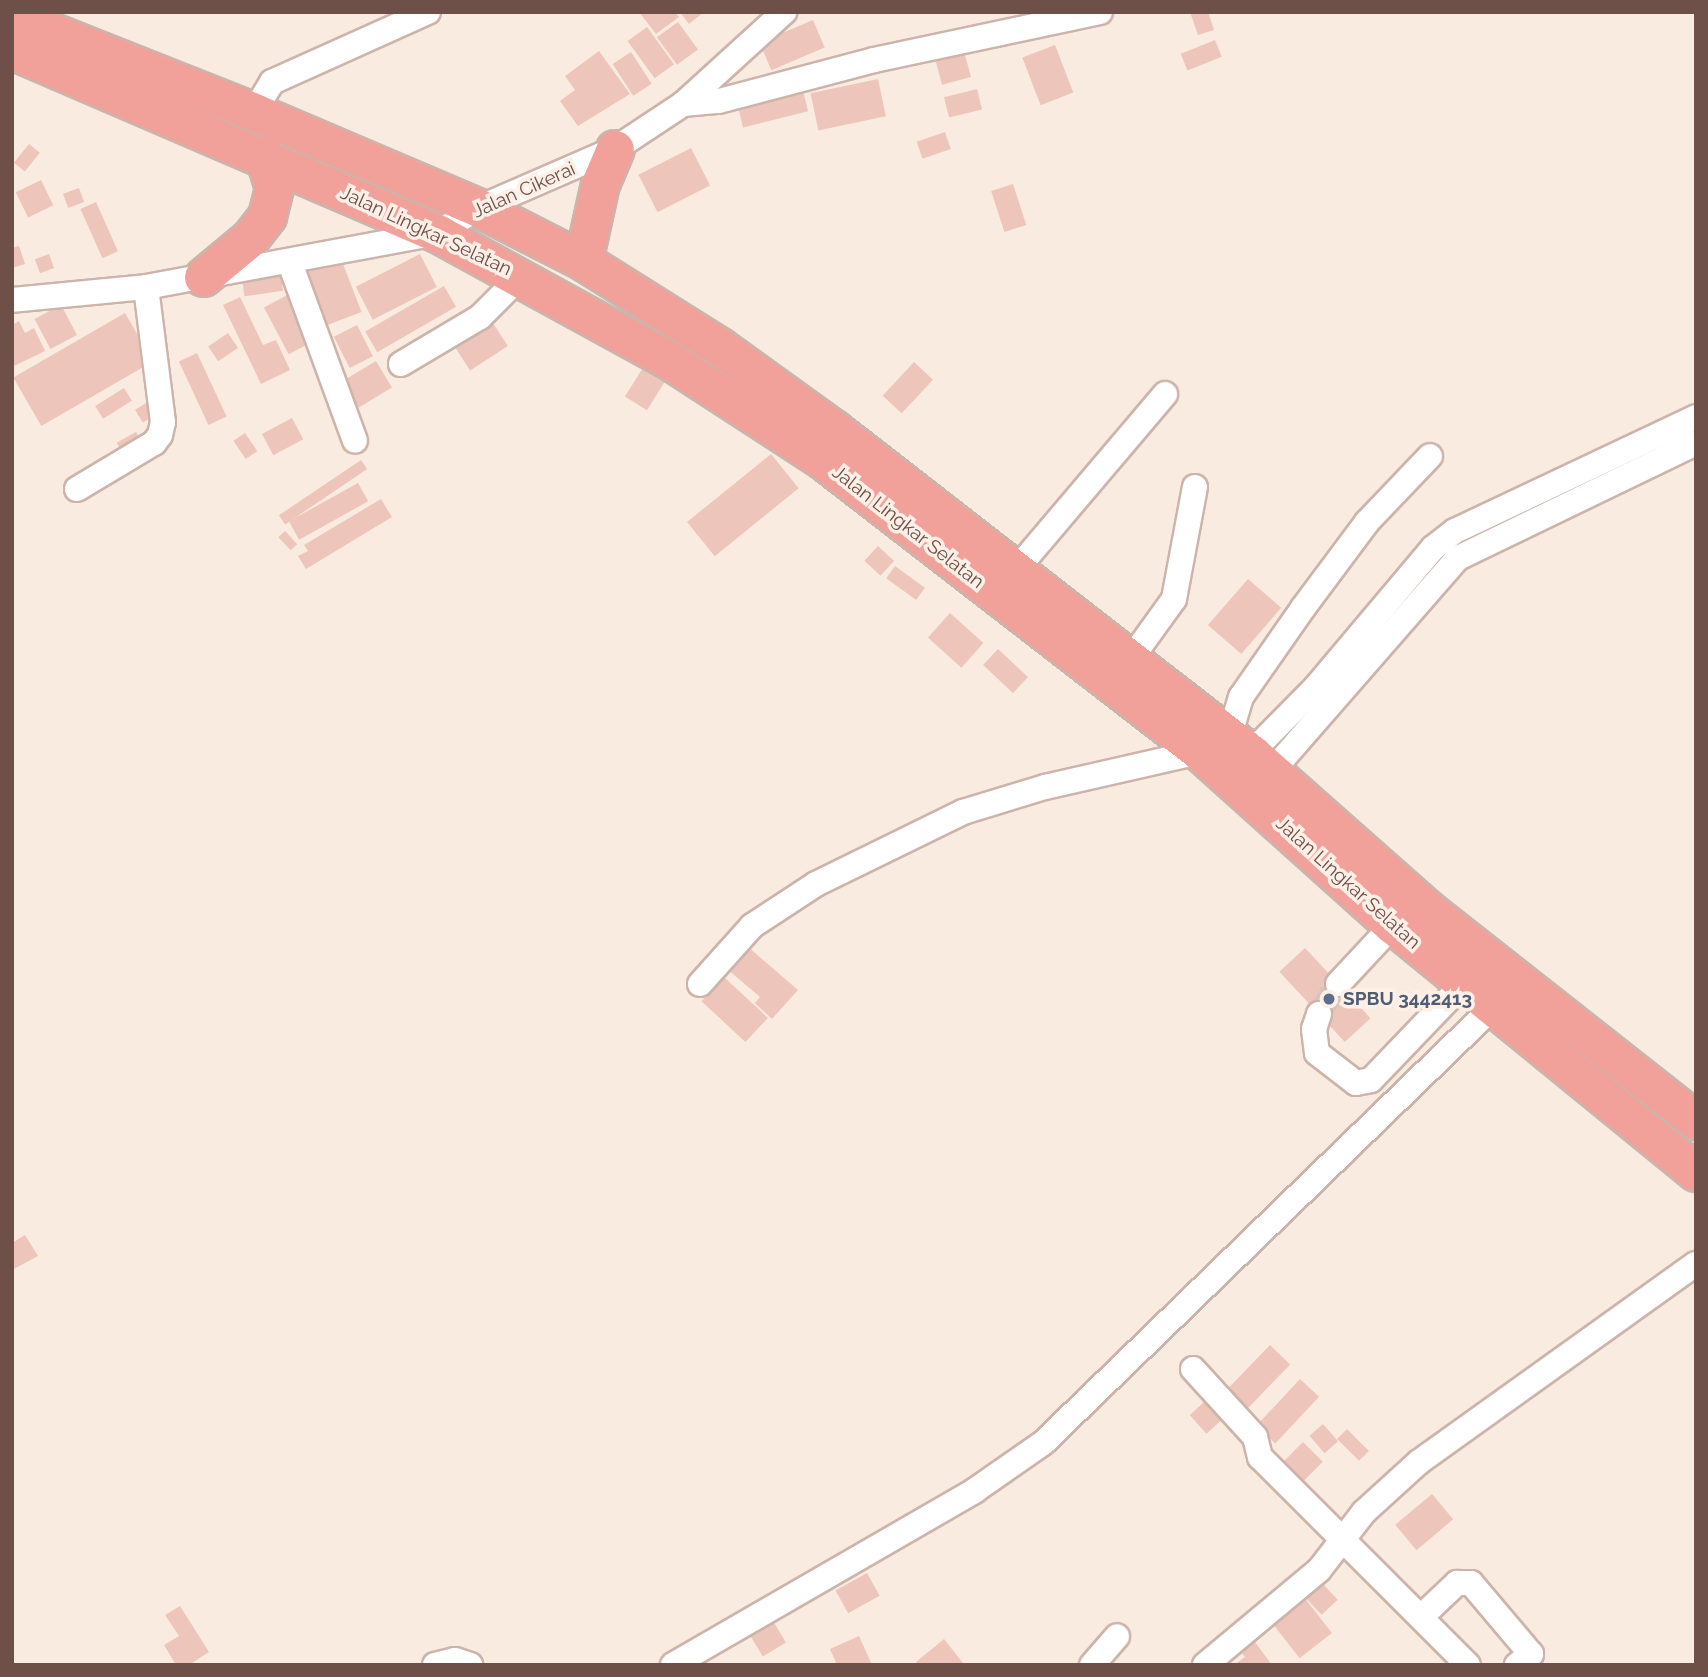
<!DOCTYPE html>
<html>
<head>
<meta charset="utf-8">
<style>
	body { margin:0 }
	#map { position:relative; width:1708px; height:1677px; overflow:hidden; background:#faebe0; font-family:Raleway,sans-serif }
	div>[style] { position:absolute }
	.building>* { inset:0; background:#eec5ba; transform-origin:0 0 }
	.minor-tunnel>* { height:24px; margin-top:-12px; transform-origin:0; background:repeating-linear-gradient(90deg,#d7c4ba 0 24px,transparent 0 36px) }
	.roads { filter:drop-shadow(2px 0 #ccb4ab) drop-shadow(-2px 0 #ccb4ab) drop-shadow(0 2px #ccb4ab) drop-shadow(0 -2px #ccb4ab) }
	.minor>* { height:24px; margin:-12px; padding:0 12px; transform-origin:12px; border-radius:12px; background:#fff }
	.highway>* { height:37px; margin:-18.5px; padding:0 18.5px; transform-origin:18.5px; border-radius:18.5px; background:#f1a19a }
	.dots>* { width:19px; height:19px; translate:-50% -50%; box-sizing:border-box; border:4px solid #fef0e6; border-radius:50% }
	span { translate:-50% -50%; white-space:nowrap; text-align:center; line-height:1.15; -webkit-text-stroke:7px #fef0e6; paint-order:stroke }
	.street-label { font-size:19px; color:#6f5049 }
	.service-label { font-size:19px; color:#4e5e75; font-weight:700 }
	.left { translate:0 -50%; text-align:left }
	.frame { position:absolute; inset:0; border:14px solid #6f5049; pointer-events:none }
</style>
</head>
<body>
<div id="map">
	<div class="building">
		<i style="clip-path:polygon(639px 12px,675px 12px,679px 17px,656px 34px)"></i>
		<i style="clip-path:polygon(680px 12px,704px 12px,689px 24px)"></i>
		<i style="clip-path:polygon(1190px 12px,1208px 12px,1214px 30px,1198px 35px)"></i>
		<i style="left:813px;top:20px;width:30px;height:58px;rotate:67deg"></i>
		<i style="left:678px;top:22px;width:34px;height:26px;rotate:54deg"></i>
		<i style="left:647px;top:27px;width:46px;height:24px;rotate:54deg"></i>
		<i style="left:1215px;top:40px;width:18px;height:37px;rotate:68deg"></i>
		<i style="left:1055px;top:45px;width:51px;height:35px;rotate:69deg"></i>
		<i style="clip-path:polygon(599px 51px,630px 94px,578px 126px,560px 101px,575px 90px,565px 76px)"></i>
		<i style="left:964px;top:51px;width:27px;height:30px;rotate:75deg"></i>
		<i style="left:631px;top:52px;width:38px;height:22px;rotate:57deg"></i>
		<i style="left:878px;top:79px;width:38px;height:69px;rotate:78deg"></i>
		<i style="left:802px;top:87px;width:25px;height:67px;rotate:76deg"></i>
		<i style="left:977px;top:89px;width:21px;height:34px;rotate:76deg"></i>
		<i style="left:945px;top:132px;width:18px;height:30px;rotate:71deg"></i>
		<i style="left:29px;top:144px;width:14px;height:24px;rotate:39deg"></i>
		<i style="left:691px;top:148px;width:42px;height:59px;rotate:63deg"></i>
		<i style="left:41px;top:180px;width:28px;height:28px;rotate:64deg"></i>
		<i style="left:1013px;top:184px;width:43px;height:23px;rotate:72deg"></i>
		<i style="left:79px;top:188px;width:15px;height:17px;rotate:70deg"></i>
		<i style="left:96px;top:202px;width:54px;height:17px;rotate:66deg"></i>
		<i style="clip-path:polygon(19px 246px,25px 264px,12px 268px,12px 248px)"></i>
		<i style="left:49px;top:254px;width:15px;height:15px;rotate:70deg"></i>
		<i style="left:420px;top:254px;width:37px;height:72px;rotate:63deg"></i>
		<i style="left:340px;top:256px;width:60px;height:42px;rotate:69deg"></i>
		<i style="left:281px;top:276px;width:15px;height:39px;rotate:82deg"></i>
		<i style="left:444px;top:286px;width:24px;height:91px;rotate:60deg"></i>
		<i style="left:293px;top:292px;width:53px;height:33px;rotate:62deg"></i>
		<i style="clip-path:polygon(240px 297px,263px 345px,276px 340px,290px 370px,261px 384px,223px 305px)"></i>
		<i style="left:61px;top:305px;width:34px;height:30px;rotate:62deg"></i>
		<i style="left:125px;top:313px;width:56px;height:129px;rotate:60deg"></i>
		<i style="left:491px;top:320px;width:31px;height:45px;rotate:57deg"></i>
		<i style="clip-path:polygon(19px 321px,25px 333px,34px 328px,45px 351px,14px 366px,12px 325px)"></i>
		<i style="left:357px;top:325px;width:35px;height:26px;rotate:63deg"></i>
		<i style="left:228px;top:333px;width:18px;height:24px;rotate:56deg"></i>
		<i style="left:197px;top:353px;width:70px;height:20px;rotate:65deg"></i>
		<i style="left:376px;top:361px;width:31px;height:39px;rotate:59deg"></i>
		<i style="left:914px;top:362px;width:26px;height:46px;rotate:43deg"></i>
		<i style="left:644px;top:366px;width:26px;height:36px;rotate:32deg"></i>
		<i style="left:124px;top:388px;width:15px;height:34px;rotate:58deg"></i>
		<i style="left:146px;top:403px;width:15px;height:13px;rotate:58deg"></i>
		<i style="left:292px;top:418px;width:24px;height:34px;rotate:62deg"></i>
		<i style="left:136px;top:432px;width:13px;height:22px;rotate:61deg"></i>
		<i style="left:245px;top:433px;width:22px;height:14px;rotate:56deg"></i>
		<i style="left:771px;top:454px;width:44px;height:108px;rotate:51deg"></i>
		<i style="left:361px;top:460px;width:11px;height:99px;rotate:56deg"></i>
		<i style="left:358px;top:483px;width:21px;height:79px;rotate:61deg"></i>
		<i style="clip-path:polygon(381px 499px,392px 517px,306px 569px,298px 556px,308px 551px,304px 545px)"></i>
		<i style="left:285px;top:531px;width:18px;height:9px;rotate:47deg"></i>
		<i style="left:878px;top:546px;width:22px;height:20px;rotate:43deg"></i>
		<i style="left:895px;top:566px;width:37px;height:15px;rotate:36deg"></i>
		<i style="left:1248px;top:579px;width:44px;height:61px;rotate:41deg"></i>
		<i style="left:950px;top:613px;width:45px;height:33px;rotate:42deg"></i>
		<i style="left:998px;top:649px;width:41px;height:22px;rotate:43deg"></i>
		<i style="clip-path:polygon(747px 946px,798px 990px,772px 1019px,755px 1003px,760px 997px,727px 969px)"></i>
		<i style="left:1305px;top:948px;width:96px;height:35px;rotate:47deg"></i>
		<i style="left:724px;top:977px;width:60px;height:33px;rotate:43deg"></i>
		<i style="clip-path:polygon(25px 1235px,38px 1256px,12px 1270px,12px 1243px)"></i>
		<i style="left:1270px;top:1345px;width:28px;height:66px;rotate:44deg"></i>
		<i style="left:1300px;top:1379px;width:26px;height:64px;rotate:43deg"></i>
		<i style="left:1212px;top:1395px;width:25px;height:30px;rotate:48deg"></i>
		<i style="left:1323px;top:1424px;width:23px;height:18px;rotate:49deg"></i>
		<i style="left:1347px;top:1429px;width:31px;height:14px;rotate:45deg"></i>
		<i style="left:1303px;top:1442px;width:28px;height:37px;rotate:45deg"></i>
		<i style="left:1432px;top:1494px;width:33px;height:48px;rotate:50deg"></i>
		<i style="left:867px;top:1573px;width:26px;height:36px;rotate:61deg"></i>
		<i style="left:1322px;top:1583px;width:23px;height:22px;rotate:47deg"></i>
		<i style="left:1303px;top:1596px;width:47px;height:41px;rotate:52deg"></i>
		<i style="clip-path:polygon(180px 1606px,209px 1652px,189px 1665px,176px 1665px,164px 1645px,179px 1636px,165px 1615px)"></i>
		<i style="left:770px;top:1616px;width:31px;height:27px;rotate:59deg"></i>
		<i style="clip-path:polygon(859px 1636px,872px 1665px,837px 1665px,830px 1649px)"></i>
		<i style="clip-path:polygon(1252px 1638px,1272px 1665px,1234px 1665px,1245px 1657px,1238px 1648px)"></i>
		<i style="clip-path:polygon(944px 1639px,963px 1663px,919px 1665px,916px 1662px)"></i>
	</div>
	<div class="minor-tunnel">
		<i style="left:1319px;top:1014px;width:36px;rotate:-58deg"></i>
	</div>
	<div class="roads">
		<div class="minor">
			<i style="left:683px;top:104px;width:36px;rotate:-5deg"></i>
			<i style="left:719px;top:101px;width:160px;rotate:-14.8deg"></i>
			<i style="left:874px;top:60px;width:231px;rotate:-12deg"></i>
			<i style="left:254px;top:112px;width:35px;rotate:-59deg"></i>
			<i style="left:272px;top:82px;width:171px;rotate:-24.2deg"></i>
			<i style="left:290px;top:263px;width:189px;rotate:69.9deg"></i>
			<i style="left:12px;top:300px;width:135px;rotate:-5.5deg"></i>
			<i style="left:146px;top:287px;width:296px;rotate:-10.5deg"></i>
			<i style="left:437px;top:233px;width:49px;rotate:-30.8deg"></i>
			<i style="left:479px;top:208px;width:148px;rotate:-23.5deg"></i>
			<i style="left:615px;top:149px;width:82px;rotate:-33.5deg"></i>
			<i style="left:683px;top:104px;width:137px;rotate:-42.3deg"></i>
			<i style="left:401px;top:364px;width:92px;rotate:-30.7deg"></i>
			<i style="left:480px;top:317px;width:58px;rotate:-45deg"></i>
			<i style="left:77px;top:489px;width:90px;rotate:-30.9deg"></i>
			<i style="left:154px;top:443px;width:10px;rotate:-53deg"></i>
			<i style="left:160px;top:435px;width:13px;rotate:-77deg"></i>
			<i style="left:163px;top:422px;width:136px;rotate:-97.2deg"></i>
			<i style="left:1015px;top:571px;width:232px;rotate:-49.7deg"></i>
			<i style="left:1130px;top:660px;width:75px;rotate:-54.2deg"></i>
			<i style="left:1174px;top:599px;width:114px;rotate:-79.4deg"></i>
			<i style="left:1241px;top:763px;width:107px;rotate:-45.4deg"></i>
			<i style="left:1316px;top:687px;width:182px;rotate:-49.9deg"></i>
			<i style="left:1433px;top:548px;width:28px;rotate:-38deg"></i>
			<i style="left:1455px;top:531px;width:267px;rotate:-25.3deg"></i>
			<i style="left:1257px;top:775px;width:16px;rotate:-15deg"></i>
			<i style="left:1272px;top:771px;width:283px;rotate:-48.9deg"></i>
			<i style="left:1458px;top:558px;width:264px;rotate:-25.8deg"></i>
			<i style="left:700px;top:984px;width:78px;rotate:-48.1deg"></i>
			<i style="left:752px;top:926px;width:77px;rotate:-33.3deg"></i>
			<i style="left:816px;top:884px;width:164px;rotate:-26.1deg"></i>
			<i style="left:963px;top:812px;width:86px;rotate:-17deg"></i>
			<i style="left:1045px;top:787px;width:176px;rotate:-12.8deg"></i>
			<i style="left:1217px;top:748px;width:16px;rotate:-43deg"></i>
			<i style="left:1229px;top:737px;width:42px;rotate:-73.3deg"></i>
			<i style="left:1241px;top:697px;width:108px;rotate:-55.1deg"></i>
			<i style="left:1303px;top:608px;width:107px;rotate:-53.3deg"></i>
			<i style="left:1367px;top:522px;width:91px;rotate:-46.3deg"></i>
			<i style="left:1338px;top:984px;width:81px;rotate:-47deg"></i>
			<i style="left:1319px;top:1014px;width:16px;rotate:108deg"></i>
			<i style="left:1314px;top:1029px;width:24px;rotate:83deg"></i>
			<i style="left:1317px;top:1053px;width:49px;rotate:37.6deg"></i>
			<i style="left:1356px;top:1083px;width:15px;rotate:-11deg"></i>
			<i style="left:1371px;top:1080px;width:134px;rotate:-46.2deg"></i>
			<i style="left:1193px;top:1369px;width:92px;rotate:47.6deg"></i>
			<i style="left:1255px;top:1437px;width:21px;rotate:76deg"></i>
			<i style="left:1260px;top:1457px;width:294px;rotate:45deg"></i>
			<i style="left:1421px;top:1617px;width:50px;rotate:-43.4deg"></i>
			<i style="left:1457px;top:1583px;width:14px"></i>
			<i style="left:1471px;top:1583px;width:93px;rotate:49.8deg"></i>
			<i style="left:1531px;top:1654px;width:18px;rotate:142deg"></i>
			<i style="left:435px;top:1665px;width:21px;rotate:-14deg"></i>
			<i style="left:455px;top:1660px;width:16px;rotate:18deg"></i>
			<i style="left:673px;top:1665px;width:348px;rotate:-30deg"></i>
			<i style="left:974px;top:1491px;width:84px;rotate:-34.8deg"></i>
			<i style="left:1043px;top:1443px;width:625px;rotate:-44.09deg"></i>
			<i style="left:1092px;top:1665px;width:38px;rotate:-49deg"></i>
			<i style="left:1205px;top:1665px;width:148px;rotate:-39.8deg"></i>
			<i style="left:1319px;top:1570px;width:73px;rotate:-52.2deg"></i>
			<i style="left:1364px;top:1512px;width:74px;rotate:-42.3deg"></i>
			<i style="left:1419px;top:1462px;width:340px;rotate:-35.6deg"></i>
		</div>
		<div class="highway">
			<i style="left:12px;top:16px;width:260px;rotate:21.6deg"></i>
			<i style="left:254px;top:112px;width:245px;rotate:23.1deg"></i>
			<i style="left:479px;top:208px;width:117px;rotate:27deg"></i>
			<i style="left:583px;top:261px;width:162px;rotate:32.1deg"></i>
			<i style="left:720px;top:347px;width:142px;rotate:35.8deg"></i>
			<i style="left:835px;top:430px;width:528px;rotate:37.85deg"></i>
			<i style="left:1252px;top:754px;width:234px;rotate:41.5deg"></i>
			<i style="left:1427px;top:909px;width:342px;rotate:38.2deg"></i>
			<i style="left:12px;top:50px;width:463px;rotate:23.3deg"></i>
			<i style="left:437px;top:233px;width:264px;rotate:28.7deg"></i>
			<i style="left:669px;top:360px;width:180px;rotate:33deg"></i>
			<i style="left:820px;top:458px;width:482px;rotate:37.7deg"></i>
			<i style="left:1201px;top:753px;width:258px;rotate:41.9deg"></i>
			<i style="left:1393px;top:925px;width:391px;rotate:39.2deg"></i>
			<i style="left:583px;top:261px;width:79px;rotate:-77.6deg"></i>
			<i style="left:600px;top:184px;width:38px;rotate:-67deg"></i>
			<i style="left:203px;top:277px;width:61px;rotate:-39.7deg"></i>
			<i style="left:250px;top:238px;width:28px;rotate:-52deg"></i>
			<i style="left:267px;top:216px;width:29px;rotate:-76deg"></i>
			<i style="left:274px;top:188px;width:34px;rotate:-107deg"></i>
		</div>
	</div>
	<div class="dots">
		<i style="left:1329px;top:999px;background:#5c6f8a"></i>
	</div>
	<div class="street-label">
		<span style="left:524px;top:190px;rotate:-24deg">Jalan Cikerai</span>
		<span style="left:426px;top:231px;rotate:25deg">Jalan Lingkar Selatan</span>
		<span style="left:908px;top:527px;rotate:38deg">Jalan Lingkar Selatan</span>
		<span style="left:1348px;top:883px;rotate:42deg">Jalan Lingkar Selatan</span>
	</div>
	<div class="service-label">
		<span class="left" style="left:1343px;top:999px">SPBU 3442413</span>
	</div>
	<div class="frame"></div>
</div>
</body>
</html>
